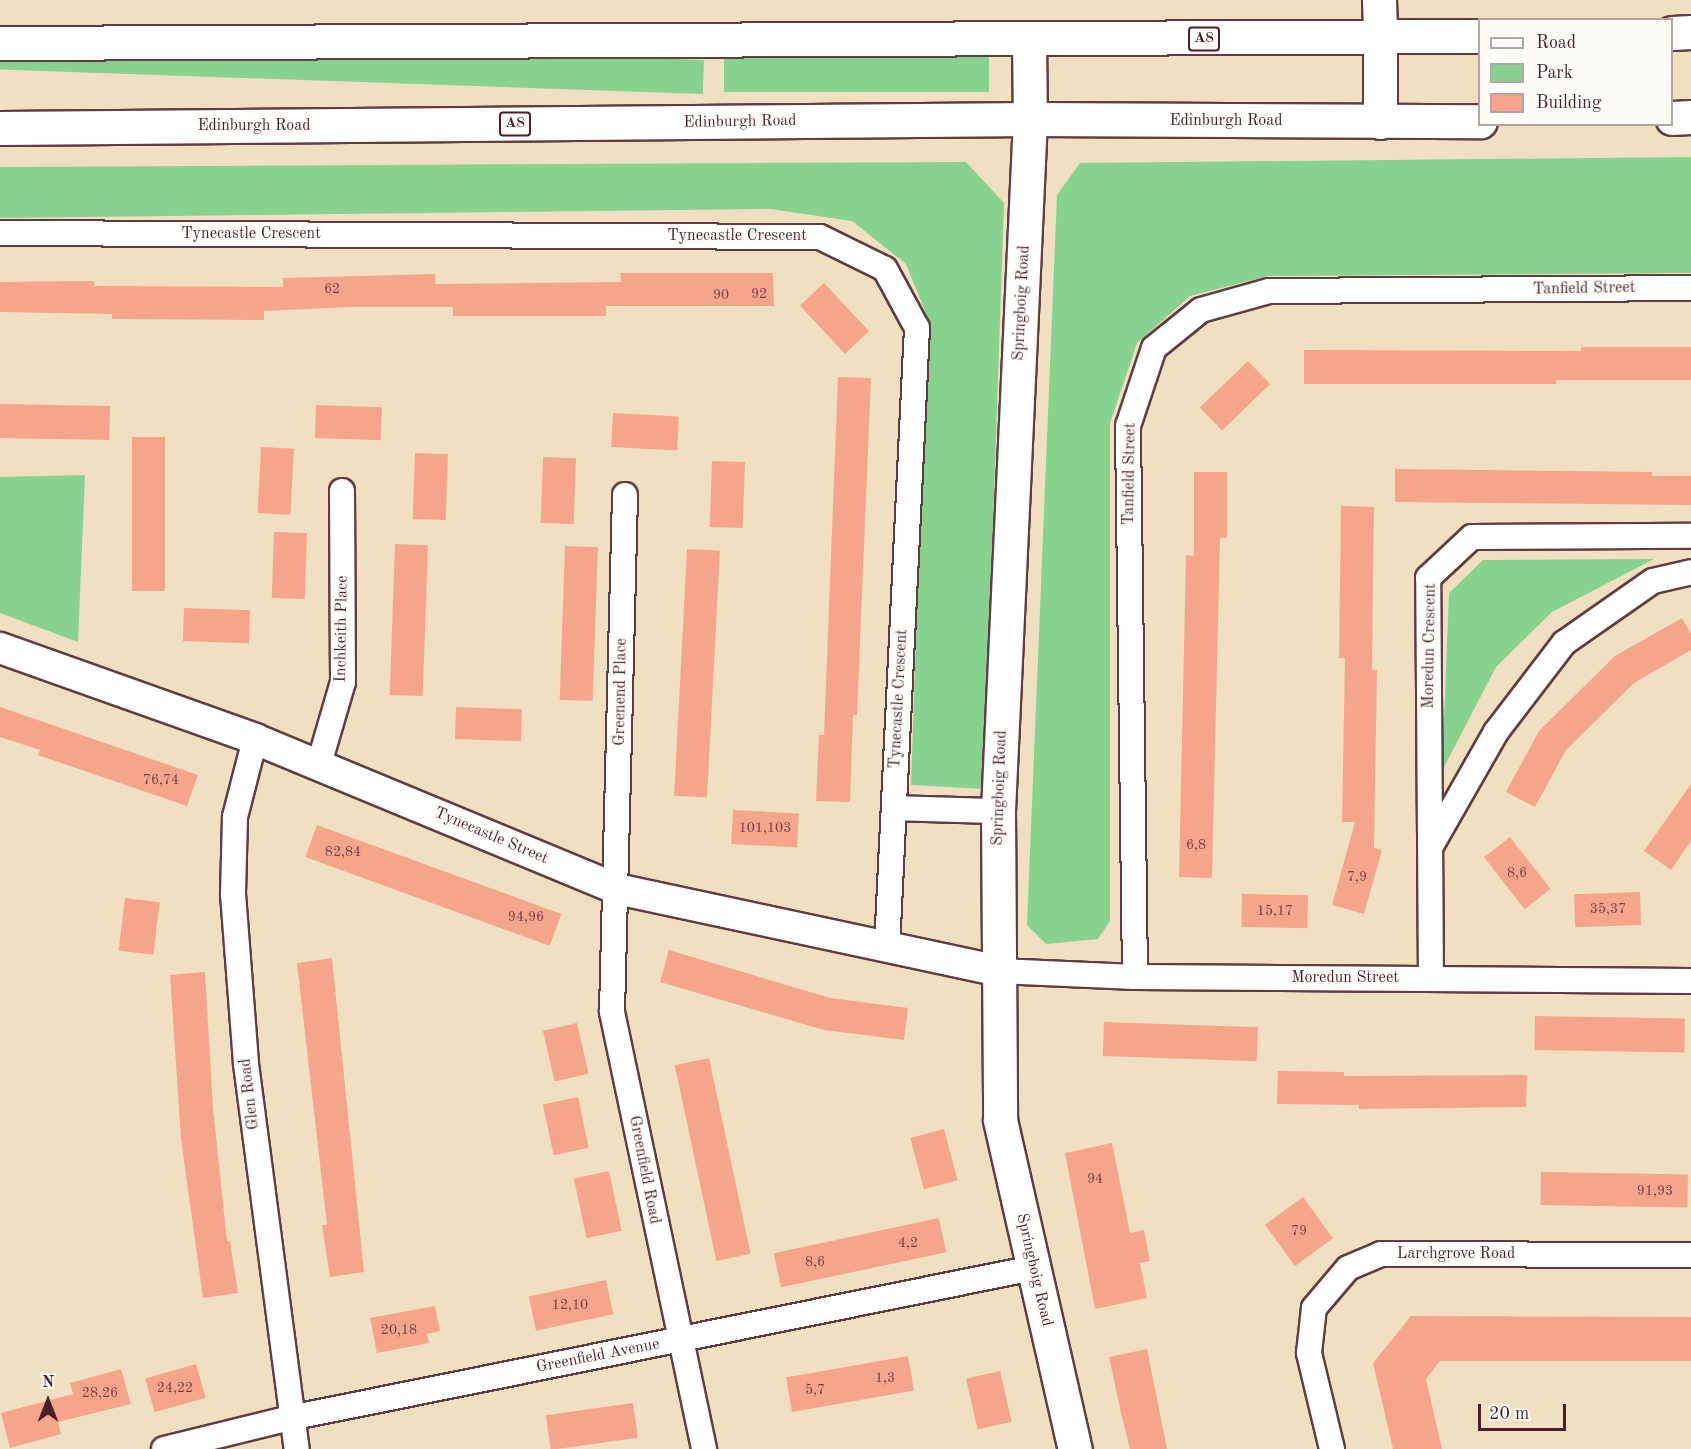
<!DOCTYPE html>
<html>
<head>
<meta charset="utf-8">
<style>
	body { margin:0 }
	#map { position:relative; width:1691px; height:1449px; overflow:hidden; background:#f0e0c1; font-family:"Old Standard TT",serif }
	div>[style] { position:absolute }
	.green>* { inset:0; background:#87d28f; transform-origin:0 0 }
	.building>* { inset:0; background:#f6a58d; transform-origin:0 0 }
	.roads { filter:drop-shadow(2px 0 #633c42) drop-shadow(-2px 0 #633c42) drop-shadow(0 2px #633c42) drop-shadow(0 -2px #633c42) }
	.minor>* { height:24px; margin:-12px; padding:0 12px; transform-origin:12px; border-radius:12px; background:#fff }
	.tertiary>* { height:30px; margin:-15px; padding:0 15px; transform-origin:15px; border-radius:15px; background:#fff }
	.secondary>* { height:33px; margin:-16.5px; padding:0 16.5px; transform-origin:16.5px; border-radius:16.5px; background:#fff }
	.primary>* { height:33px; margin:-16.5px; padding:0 16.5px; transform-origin:16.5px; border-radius:16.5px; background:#fff }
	span { translate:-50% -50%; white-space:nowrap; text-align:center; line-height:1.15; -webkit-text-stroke:5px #fdfcf7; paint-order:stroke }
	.number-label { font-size:14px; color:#754044 }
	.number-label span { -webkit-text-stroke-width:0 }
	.shield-label span { padding:2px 4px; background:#fdfcf7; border:2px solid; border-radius:4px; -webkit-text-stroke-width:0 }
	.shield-label { font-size:15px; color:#4a1f2b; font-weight:700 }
	.street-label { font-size:16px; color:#4a1f2b }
	.legend { position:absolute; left:1478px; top:18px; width:195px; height:108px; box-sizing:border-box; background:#fdfcf7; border:2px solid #b5a4a5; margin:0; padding:8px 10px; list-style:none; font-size:18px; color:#4a1f2b }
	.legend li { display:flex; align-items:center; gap:12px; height:30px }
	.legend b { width:30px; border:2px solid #b5a4a5 }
	.north { position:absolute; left:18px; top:1371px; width:60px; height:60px; -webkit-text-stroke:4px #fdfcf7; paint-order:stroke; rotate:0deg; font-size:16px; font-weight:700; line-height:24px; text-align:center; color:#4a1f2b }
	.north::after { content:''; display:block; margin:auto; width:21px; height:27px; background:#4a1f2b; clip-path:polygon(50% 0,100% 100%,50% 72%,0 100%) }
	.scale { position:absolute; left:1478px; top:1404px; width:88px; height:27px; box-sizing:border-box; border:3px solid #4a1f2b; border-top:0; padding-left:8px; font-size:18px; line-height:21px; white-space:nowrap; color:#4a1f2b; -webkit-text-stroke:4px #fdfcf7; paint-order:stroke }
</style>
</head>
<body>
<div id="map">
	<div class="green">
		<i style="left:989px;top:54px;width:38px;height:265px;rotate:90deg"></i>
		<i style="left:704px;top:60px;width:34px;height:704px;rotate:92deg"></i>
		<i style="clip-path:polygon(1691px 157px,1691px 273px,1268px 276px,1190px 296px,1137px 343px,1110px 423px,1110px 921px,1098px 939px,1046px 944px,1027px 925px,1057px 195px,1080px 163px)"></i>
		<i style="clip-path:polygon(966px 162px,1004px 203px,984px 789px,911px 785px,927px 316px,906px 264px,852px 221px,771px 209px,0 218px,0 167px)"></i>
		<i style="clip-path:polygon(85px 475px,78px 642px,0 613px,0 477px)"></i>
		<i style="clip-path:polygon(1654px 559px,1552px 612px,1496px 667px,1442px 771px,1449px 593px,1483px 560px)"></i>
	</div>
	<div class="building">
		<i style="clip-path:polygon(620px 273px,773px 273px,774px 306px,606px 306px,606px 316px,453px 316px,453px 307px,349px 307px,264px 311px,264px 320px,112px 319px,112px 314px,0 312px,0 282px,94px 281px,94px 286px,283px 287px,283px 278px,435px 274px,435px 284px,621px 282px)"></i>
		<i style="left:824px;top:283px;width:66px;height:33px;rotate:47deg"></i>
		<i style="clip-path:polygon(1581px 347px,1691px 347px,1691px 380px,1556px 380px,1556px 384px,1304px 384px,1304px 350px,1581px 351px)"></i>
		<i style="left:1248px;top:361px;width:32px;height:67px;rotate:46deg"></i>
		<i style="clip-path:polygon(838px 377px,871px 378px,857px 715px,853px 715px,850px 802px,816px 801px,819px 735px,824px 735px)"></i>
		<i style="left:0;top:404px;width:110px;height:34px;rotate:1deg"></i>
		<i style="left:316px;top:405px;width:66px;height:33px;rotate:2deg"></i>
		<i style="left:613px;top:413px;width:66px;height:34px;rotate:3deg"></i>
		<i style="left:165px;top:437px;width:154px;height:33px;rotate:90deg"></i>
		<i style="left:261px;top:447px;width:33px;height:66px;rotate:3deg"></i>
		<i style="left:415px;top:453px;width:33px;height:66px;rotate:2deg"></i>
		<i style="left:543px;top:457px;width:33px;height:66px;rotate:2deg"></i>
		<i style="left:712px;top:461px;width:33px;height:66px;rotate:2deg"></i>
		<i style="clip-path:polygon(1395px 469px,1652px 472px,1652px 476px,1691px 476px,1691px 505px,1395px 502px)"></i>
		<i style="clip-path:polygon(1194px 472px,1227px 472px,1227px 538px,1220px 538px,1212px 878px,1179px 877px,1186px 555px,1194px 556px)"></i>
		<i style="clip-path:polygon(1341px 506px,1374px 507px,1372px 670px,1377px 670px,1374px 848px,1382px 850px,1364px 914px,1332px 905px,1355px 822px,1342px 822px,1345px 658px,1339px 658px)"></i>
		<i style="left:274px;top:532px;width:33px;height:66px;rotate:2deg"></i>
		<i style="left:395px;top:544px;width:33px;height:151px;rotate:2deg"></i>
		<i style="left:565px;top:546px;width:33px;height:154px;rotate:2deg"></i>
		<i style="left:687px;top:549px;width:33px;height:247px;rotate:3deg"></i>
		<i style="left:184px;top:608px;width:66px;height:33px;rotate:2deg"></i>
		<i style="clip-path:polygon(1682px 618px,1691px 634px,1691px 650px,1634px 683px,1566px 750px,1535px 807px,1506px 792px,1539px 731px,1615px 656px)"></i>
		<i style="clip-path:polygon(0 707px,198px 775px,187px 806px,38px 755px,40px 750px,0 737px)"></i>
		<i style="left:456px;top:707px;width:66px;height:32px;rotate:2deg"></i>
		<i style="clip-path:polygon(1691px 784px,1691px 841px,1671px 870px,1644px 851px)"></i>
		<i style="left:733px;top:810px;width:66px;height:34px;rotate:3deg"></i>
		<i style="left:317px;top:825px;width:260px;height:34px;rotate:20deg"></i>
		<i style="left:1510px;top:837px;width:66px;height:33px;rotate:52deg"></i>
		<i style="left:1640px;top:892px;width:33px;height:66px;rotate:88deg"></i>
		<i style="left:1242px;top:894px;width:66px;height:33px;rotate:1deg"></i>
		<i style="left:125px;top:898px;width:35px;height:53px;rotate:7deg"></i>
		<i style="clip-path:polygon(669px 950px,830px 998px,908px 1008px,904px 1040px,824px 1030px,660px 982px)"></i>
		<i style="clip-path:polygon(332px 958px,364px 1272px,330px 1277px,322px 1225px,327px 1225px,297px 963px)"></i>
		<i style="clip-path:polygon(205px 972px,213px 1108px,227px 1241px,230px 1241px,238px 1293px,203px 1298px,181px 1139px,170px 975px)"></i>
		<i style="left:1535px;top:1016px;width:150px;height:34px;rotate:1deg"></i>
		<i style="left:1104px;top:1022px;width:154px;height:34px;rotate:2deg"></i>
		<i style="left:577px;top:1023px;width:52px;height:35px;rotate:77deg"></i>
		<i style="left:709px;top:1058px;width:200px;height:35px;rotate:78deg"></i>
		<i style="clip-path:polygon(1278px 1071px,1344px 1072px,1344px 1076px,1527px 1075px,1526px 1107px,1359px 1109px,1359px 1105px,1277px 1104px)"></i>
		<i style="left:578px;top:1097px;width:52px;height:36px;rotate:78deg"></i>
		<i style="left:944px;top:1129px;width:53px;height:35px;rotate:75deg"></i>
		<i style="clip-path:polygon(1112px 1143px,1130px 1233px,1144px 1230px,1150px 1261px,1140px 1263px,1147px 1298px,1095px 1309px,1065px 1153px)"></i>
		<i style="left:609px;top:1171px;width:61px;height:36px;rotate:78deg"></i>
		<i style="left:1541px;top:1172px;width:147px;height:33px;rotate:1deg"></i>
		<i style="left:1303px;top:1197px;width:51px;height:47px;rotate:54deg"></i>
		<i style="left:939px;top:1218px;width:35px;height:169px;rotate:78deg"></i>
		<i style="left:606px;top:1280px;width:35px;height:79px;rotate:78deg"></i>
		<i style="clip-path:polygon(435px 1306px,440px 1331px,427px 1334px,429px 1343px,377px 1353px,370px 1318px)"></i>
		<i style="clip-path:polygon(1411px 1316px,1691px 1317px,1691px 1361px,1440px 1361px,1426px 1379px,1442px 1449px,1393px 1449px,1373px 1363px)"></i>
		<i style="clip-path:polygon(1147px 1349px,1167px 1449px,1130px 1449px,1121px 1413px,1109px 1357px)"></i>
		<i style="left:908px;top:1356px;width:35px;height:124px;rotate:80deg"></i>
		<i style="left:196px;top:1364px;width:35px;height:53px;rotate:74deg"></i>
		<i style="clip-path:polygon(121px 1369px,131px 1404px,58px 1422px,61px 1434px,10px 1448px,1px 1413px,73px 1394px,70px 1383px)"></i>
		<i style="left:1000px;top:1371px;width:52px;height:35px;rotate:77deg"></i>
		<i style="left:633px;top:1403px;width:35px;height:88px;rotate:82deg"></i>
	</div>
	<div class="roads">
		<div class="minor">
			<i style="left:0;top:233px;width:820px;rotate:0.28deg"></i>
			<i style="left:820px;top:237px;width:72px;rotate:26.2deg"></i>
			<i style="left:885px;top:269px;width:67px;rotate:61.5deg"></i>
			<i style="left:917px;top:328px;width:622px;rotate:92.77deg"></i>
			<i style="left:625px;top:495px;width:517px;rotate:91.44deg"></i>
			<i style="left:612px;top:1012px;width:447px;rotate:78.1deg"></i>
			<i style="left:255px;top:739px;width:81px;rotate:104.4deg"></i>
			<i style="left:235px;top:817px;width:77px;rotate:91.5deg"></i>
			<i style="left:233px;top:894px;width:170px;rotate:85.6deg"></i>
			<i style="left:246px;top:1064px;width:388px;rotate:82.5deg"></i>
			<i style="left:319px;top:764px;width:85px;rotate:-73.7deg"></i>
			<i style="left:343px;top:682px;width:191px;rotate:-90.3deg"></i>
			<i style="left:894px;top:808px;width:104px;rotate:1.7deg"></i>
			<i style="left:1431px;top:846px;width:131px;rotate:-60.3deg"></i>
			<i style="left:1496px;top:732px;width:112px;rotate:-52.6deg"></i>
			<i style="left:1564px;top:643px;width:108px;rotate:-34.9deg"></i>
			<i style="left:1653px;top:581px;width:39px;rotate:-13deg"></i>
			<i style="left:998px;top:971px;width:137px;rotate:2.5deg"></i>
			<i style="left:1135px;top:977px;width:556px;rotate:0.41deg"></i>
			<i style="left:1135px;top:977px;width:551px;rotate:-90.73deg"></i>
			<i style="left:1128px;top:426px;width:82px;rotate:-71.6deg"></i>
			<i style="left:1154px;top:348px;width:60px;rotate:-39deg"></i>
			<i style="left:1201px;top:310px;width:71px;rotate:-15.6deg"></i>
			<i style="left:1269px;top:291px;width:422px;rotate:-0.4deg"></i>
			<i style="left:1431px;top:979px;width:401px;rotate:-90.4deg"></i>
			<i style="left:1428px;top:578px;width:60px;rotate:-43deg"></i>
			<i style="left:1472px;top:537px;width:219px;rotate:-0.3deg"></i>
			<i style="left:164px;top:1449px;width:130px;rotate:-13.8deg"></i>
			<i style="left:290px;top:1418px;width:758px;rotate:-11.41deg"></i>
			<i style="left:1332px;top:1449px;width:99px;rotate:-103.5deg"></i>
			<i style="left:1309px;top:1353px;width:45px;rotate:-83.7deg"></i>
			<i style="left:1314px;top:1308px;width:52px;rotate:-49.6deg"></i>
			<i style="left:1348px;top:1268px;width:36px;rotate:-23deg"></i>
			<i style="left:1381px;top:1254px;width:310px;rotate:0.2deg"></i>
		</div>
		<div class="tertiary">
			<i style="left:0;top:648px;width:271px;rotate:19.6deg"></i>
			<i style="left:255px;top:739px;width:392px;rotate:22.5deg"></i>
			<i style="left:617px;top:889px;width:390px;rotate:12.1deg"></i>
		</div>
		<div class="secondary">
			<i style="left:1379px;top:0;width:38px;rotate:88deg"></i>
			<i style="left:1030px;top:119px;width:693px;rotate:92.65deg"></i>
			<i style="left:998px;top:811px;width:309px;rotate:89.6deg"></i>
			<i style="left:1000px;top:1120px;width:337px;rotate:77.2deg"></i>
		</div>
		<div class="primary">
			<i style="left:1672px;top:33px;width:19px;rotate:-3deg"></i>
			<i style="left:1380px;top:38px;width:84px;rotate:90deg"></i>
			<i style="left:1029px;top:40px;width:79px;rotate:89.3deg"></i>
			<i style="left:0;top:43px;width:1480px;rotate:-0.27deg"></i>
			<i style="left:1672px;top:118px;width:19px;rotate:-3deg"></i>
			<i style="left:0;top:128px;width:1030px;rotate:-0.5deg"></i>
			<i style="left:1030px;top:119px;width:450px;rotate:0.3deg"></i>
		</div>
	</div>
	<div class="number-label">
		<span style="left:332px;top:289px">62</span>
		<span style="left:759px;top:294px">92</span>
		<span style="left:721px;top:295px">90</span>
		<span style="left:161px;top:780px">76,74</span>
		<span style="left:765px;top:828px">101,103</span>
		<span style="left:1196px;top:845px">6,8</span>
		<span style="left:343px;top:852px">82,84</span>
		<span style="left:1517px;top:873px">8,6</span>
		<span style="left:1357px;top:877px">7,9</span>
		<span style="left:1608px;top:909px">35,37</span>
		<span style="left:1275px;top:911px">15,17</span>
		<span style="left:526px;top:917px">94,96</span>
		<span style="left:1095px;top:1179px">94</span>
		<span style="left:1655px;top:1191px">91,93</span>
		<span style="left:1299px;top:1231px">79</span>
		<span style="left:908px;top:1243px">4,2</span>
		<span style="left:815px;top:1262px">8,6</span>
		<span style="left:570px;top:1305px">12,10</span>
		<span style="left:399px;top:1330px">20,18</span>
		<span style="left:885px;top:1378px">1,3</span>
		<span style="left:175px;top:1388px">24,22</span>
		<span style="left:815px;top:1390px">5,7</span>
		<span style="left:100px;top:1393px">28,26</span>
	</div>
	<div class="shield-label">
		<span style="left:1204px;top:39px">A8</span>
		<span style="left:515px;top:124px">A8</span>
	</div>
	<div class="street-label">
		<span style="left:1226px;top:121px">Edinburgh Road</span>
		<span style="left:740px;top:122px;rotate:-1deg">Edinburgh Road</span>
		<span style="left:254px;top:126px">Edinburgh Road</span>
		<span style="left:251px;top:234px">Tynecastle Crescent</span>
		<span style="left:737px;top:236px">Tynecastle Crescent</span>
		<span style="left:1584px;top:289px;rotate:-1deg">Tanfield Street</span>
		<span style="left:1022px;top:303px;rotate:-87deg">Springboig Road</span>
		<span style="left:1130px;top:474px;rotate:-89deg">Tanfield Street</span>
		<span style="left:342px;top:629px;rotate:-89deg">Inchkeith Place</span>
		<span style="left:1430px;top:646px;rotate:-89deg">Moredun Crescent</span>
		<span style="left:621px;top:692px;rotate:-89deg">Greenend Place</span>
		<span style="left:899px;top:699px;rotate:-87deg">Tynecastle Crescent</span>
		<span style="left:1000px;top:788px;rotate:-88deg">Springboig Road</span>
		<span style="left:491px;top:836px;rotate:23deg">Tynecastle Street</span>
		<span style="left:1345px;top:978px">Moredun Street</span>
		<span style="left:250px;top:1094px;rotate:-97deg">Glen Road</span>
		<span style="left:644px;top:1170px;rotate:79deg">Greenfield Road</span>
		<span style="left:1456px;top:1254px">Larchgrove Road</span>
		<span style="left:1034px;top:1270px;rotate:77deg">Springboig Road</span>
		<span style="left:598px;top:1356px;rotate:-11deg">Greenfield Avenue</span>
	</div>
	<ul class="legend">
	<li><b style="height:8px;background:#fff"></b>Road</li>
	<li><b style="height:16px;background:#87d28f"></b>Park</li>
	<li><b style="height:16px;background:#f6a58d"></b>Building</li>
	</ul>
	<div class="north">N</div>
	<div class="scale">20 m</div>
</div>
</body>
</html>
